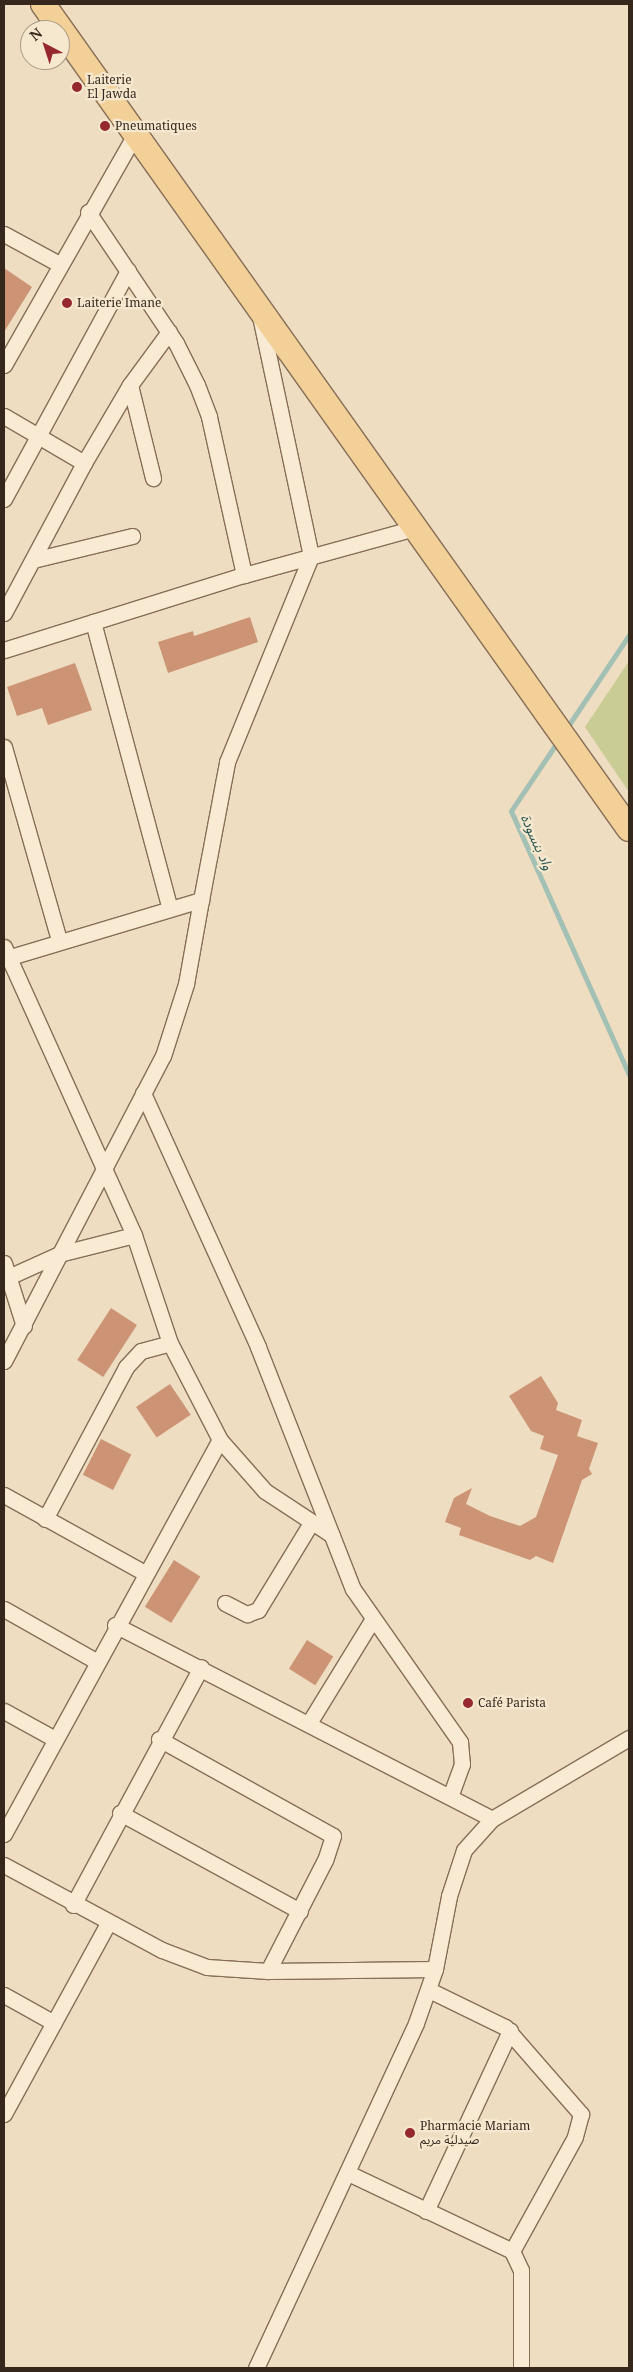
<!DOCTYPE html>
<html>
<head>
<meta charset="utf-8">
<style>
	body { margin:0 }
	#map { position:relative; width:633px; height:2372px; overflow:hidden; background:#eeddc0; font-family:"Noto Serif","Noto Sans Arabic",serif }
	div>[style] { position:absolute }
	.green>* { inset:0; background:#c9cc94 }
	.stream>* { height:5px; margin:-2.5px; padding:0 2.5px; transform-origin:2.5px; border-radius:2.5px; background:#a3c0b5 }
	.building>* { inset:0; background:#cc9475; transform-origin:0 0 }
	.roads { filter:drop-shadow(1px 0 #876e58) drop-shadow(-1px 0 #876e58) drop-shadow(0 1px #876e58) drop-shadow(0 -1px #876e58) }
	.minor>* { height:15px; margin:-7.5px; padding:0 7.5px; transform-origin:7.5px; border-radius:7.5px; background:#f9ebd3 }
	.primary>* { height:24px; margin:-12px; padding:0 12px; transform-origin:12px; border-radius:12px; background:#f2d097 }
	.dots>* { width:14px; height:14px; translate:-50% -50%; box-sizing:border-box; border:2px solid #f5e8cf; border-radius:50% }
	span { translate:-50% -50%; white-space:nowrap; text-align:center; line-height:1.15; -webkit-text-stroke:4.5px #f5e8cf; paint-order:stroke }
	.poi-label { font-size:12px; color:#36271c }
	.left { translate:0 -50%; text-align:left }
	.water-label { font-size:14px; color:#2b5651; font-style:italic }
	.frame { position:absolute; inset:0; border:5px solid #36271c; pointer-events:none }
	.north { position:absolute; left:20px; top:20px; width:50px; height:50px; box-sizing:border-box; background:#f5e8cf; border:1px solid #a99b87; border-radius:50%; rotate:320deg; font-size:14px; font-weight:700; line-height:20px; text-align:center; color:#36271c }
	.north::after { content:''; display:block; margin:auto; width:18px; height:22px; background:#96282f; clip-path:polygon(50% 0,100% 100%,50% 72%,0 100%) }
</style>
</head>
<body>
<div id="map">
	<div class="green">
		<i style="clip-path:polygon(629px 661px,629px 792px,585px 727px)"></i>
	</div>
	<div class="stream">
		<i style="left:566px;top:729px;width:113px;rotate:-56.2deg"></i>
		<i style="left:558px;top:741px;width:84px;rotate:123.9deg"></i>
		<i style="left:511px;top:811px;width:289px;rotate:65.9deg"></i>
	</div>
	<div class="building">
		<i style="clip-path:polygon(4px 268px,32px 287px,4px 332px)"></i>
		<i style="clip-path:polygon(250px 617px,258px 642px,168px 673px,158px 642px,193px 631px,194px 636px)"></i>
		<i style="clip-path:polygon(75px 663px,92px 710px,48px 725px,42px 708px,17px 716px,7px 687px)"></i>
		<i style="left:111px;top:1308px;width:31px;height:62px;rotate:33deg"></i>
		<i style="clip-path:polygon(541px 1376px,558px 1403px,556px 1410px,582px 1420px,577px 1436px,598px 1443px,589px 1469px,592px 1474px,582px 1480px,553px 1563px,536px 1556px,530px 1560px,459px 1535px,461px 1528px,445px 1522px,454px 1498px,472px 1488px,466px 1504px,490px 1516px,520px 1526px,536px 1517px,558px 1455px,540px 1449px,544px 1436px,531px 1431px,509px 1396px)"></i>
		<i style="left:170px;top:1384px;width:37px;height:41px;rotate:56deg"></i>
		<i style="left:101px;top:1439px;width:34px;height:40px;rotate:27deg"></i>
		<i style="left:174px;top:1560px;width:31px;height:55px;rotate:32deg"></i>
		<i style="left:307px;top:1640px;width:31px;height:34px;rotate:32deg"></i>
	</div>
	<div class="roads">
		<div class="minor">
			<i style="left:88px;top:212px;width:158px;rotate:56.1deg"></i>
			<i style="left:176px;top:343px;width:47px;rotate:63.4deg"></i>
			<i style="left:197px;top:385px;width:34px;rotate:69deg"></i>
			<i style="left:209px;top:417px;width:162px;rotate:77.5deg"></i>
			<i style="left:4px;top:234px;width:63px;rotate:28.6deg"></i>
			<i style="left:4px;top:365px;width:269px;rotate:-60.4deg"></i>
			<i style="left:130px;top:385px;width:96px;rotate:76.1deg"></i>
			<i style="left:4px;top:416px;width:93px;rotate:30.4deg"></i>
			<i style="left:4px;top:499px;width:260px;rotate:-61.5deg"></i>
			<i style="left:33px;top:560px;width:102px;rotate:-13.6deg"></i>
			<i style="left:4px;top:613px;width:170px;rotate:-61.9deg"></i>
			<i style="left:84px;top:463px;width:91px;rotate:-59.5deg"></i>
			<i style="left:130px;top:385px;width:66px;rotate:-53.7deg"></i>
			<i style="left:93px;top:622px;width:294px;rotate:75deg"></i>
			<i style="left:4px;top:650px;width:251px;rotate:-17.4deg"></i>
			<i style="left:244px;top:575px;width:180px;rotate:-15.4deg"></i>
			<i style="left:4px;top:747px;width:201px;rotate:74.1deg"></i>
			<i style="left:4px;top:947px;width:316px;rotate:65.7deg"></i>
			<i style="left:134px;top:1235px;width:114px;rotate:71.6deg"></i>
			<i style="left:170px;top:1343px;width:109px;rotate:62.7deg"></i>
			<i style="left:220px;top:1440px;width:68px;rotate:48.6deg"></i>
			<i style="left:265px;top:1491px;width:80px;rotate:33.3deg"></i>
			<i style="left:4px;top:959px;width:206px;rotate:-16.7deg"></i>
			<i style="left:201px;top:900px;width:140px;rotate:-79.3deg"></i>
			<i style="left:227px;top:762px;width:222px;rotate:-67.8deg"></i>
			<i style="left:311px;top:556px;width:245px;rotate:-102deg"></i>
			<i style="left:143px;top:1093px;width:279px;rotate:65.6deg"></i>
			<i style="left:258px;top:1347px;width:260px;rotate:68.6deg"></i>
			<i style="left:353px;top:1589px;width:187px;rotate:55deg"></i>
			<i style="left:460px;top:1742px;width:22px;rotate:85deg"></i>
			<i style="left:462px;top:1764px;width:33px;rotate:110deg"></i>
			<i style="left:4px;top:1263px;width:66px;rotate:72.4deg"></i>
			<i style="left:4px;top:1279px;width:60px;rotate:-24.4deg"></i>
			<i style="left:59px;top:1254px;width:77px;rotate:-14.2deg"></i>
			<i style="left:4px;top:1361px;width:344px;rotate:-62.5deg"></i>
			<i style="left:163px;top:1056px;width:76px;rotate:-72.3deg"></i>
			<i style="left:186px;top:984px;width:85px;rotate:-79.9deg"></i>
			<i style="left:4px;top:1495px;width:161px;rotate:29deg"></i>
			<i style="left:45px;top:1519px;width:172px;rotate:-61.9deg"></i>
			<i style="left:126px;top:1367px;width:22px;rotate:-47deg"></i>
			<i style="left:141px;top:1351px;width:30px;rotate:-15deg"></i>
			<i style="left:225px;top:1603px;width:25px;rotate:27deg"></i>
			<i style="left:247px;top:1614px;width:12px;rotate:-20deg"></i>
			<i style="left:258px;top:1610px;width:102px;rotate:-58.7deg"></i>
			<i style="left:4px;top:1609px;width:106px;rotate:29.5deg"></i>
			<i style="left:115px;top:1625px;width:424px;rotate:27.2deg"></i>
			<i style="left:4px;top:1711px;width:56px;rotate:28.9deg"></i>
			<i style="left:309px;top:1723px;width:121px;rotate:-58.5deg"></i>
			<i style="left:159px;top:1739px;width:199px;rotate:29.1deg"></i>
			<i style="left:333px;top:1836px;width:25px;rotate:108deg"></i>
			<i style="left:325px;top:1860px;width:125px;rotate:117.2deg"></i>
			<i style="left:120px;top:1813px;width:205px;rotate:28.6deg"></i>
			<i style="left:4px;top:1834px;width:449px;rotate:-61.3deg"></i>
			<i style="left:4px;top:1865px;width:179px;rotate:28.3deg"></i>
			<i style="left:162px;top:1950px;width:48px;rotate:20.7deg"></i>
			<i style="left:207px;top:1967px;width:61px;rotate:3.8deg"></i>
			<i style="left:268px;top:1971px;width:167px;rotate:-0.7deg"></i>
			<i style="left:73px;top:1905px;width:270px;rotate:-61.7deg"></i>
			<i style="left:429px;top:1990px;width:85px;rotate:26deg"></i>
			<i style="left:505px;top:2027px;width:116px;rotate:48.9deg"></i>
			<i style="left:581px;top:2114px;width:24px;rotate:105deg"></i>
			<i style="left:575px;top:2137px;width:130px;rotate:118.9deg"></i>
			<i style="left:4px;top:1995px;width:57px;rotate:29.2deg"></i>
			<i style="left:4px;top:2114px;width:217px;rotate:-61.4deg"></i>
			<i style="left:348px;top:2173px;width:182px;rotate:25.4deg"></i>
			<i style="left:512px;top:2251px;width:21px;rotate:65deg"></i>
			<i style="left:521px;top:2270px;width:98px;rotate:90deg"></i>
			<i style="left:426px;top:2211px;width:199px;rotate:-65deg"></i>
			<i style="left:256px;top:2368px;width:380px;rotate:-65.1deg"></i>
			<i style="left:416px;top:2023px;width:57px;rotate:-70.6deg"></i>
			<i style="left:435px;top:1969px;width:74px;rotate:-79.1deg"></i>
			<i style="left:449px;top:1896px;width:48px;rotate:-71.9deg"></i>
			<i style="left:464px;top:1850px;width:42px;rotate:-47.9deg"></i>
			<i style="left:492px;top:1819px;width:159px;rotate:-30.6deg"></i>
		</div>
		<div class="primary">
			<i style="left:43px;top:4px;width:1012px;rotate:54.61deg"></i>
		</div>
	</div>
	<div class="dots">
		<i style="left:77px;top:87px;background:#96282f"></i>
		<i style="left:105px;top:126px;background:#96282f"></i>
		<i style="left:67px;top:303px;background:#96282f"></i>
		<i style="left:468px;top:1703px;background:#96282f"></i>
		<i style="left:410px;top:2133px;background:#96282f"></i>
	</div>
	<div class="poi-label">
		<span class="left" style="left:87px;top:87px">Laiterie<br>El Jawda</span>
		<span class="left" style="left:115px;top:126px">Pneumatiques</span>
		<span class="left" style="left:77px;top:303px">Laiterie Imane</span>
		<span class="left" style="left:478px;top:1703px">Café Parista</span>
		<span class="left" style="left:420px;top:2133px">Pharmacie Mariam<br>صيدلية مريم</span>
	</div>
	<div class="water-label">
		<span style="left:537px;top:842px;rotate:66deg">واد بنسودة</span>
	</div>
	<div class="frame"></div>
	<div class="north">N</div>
</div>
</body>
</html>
